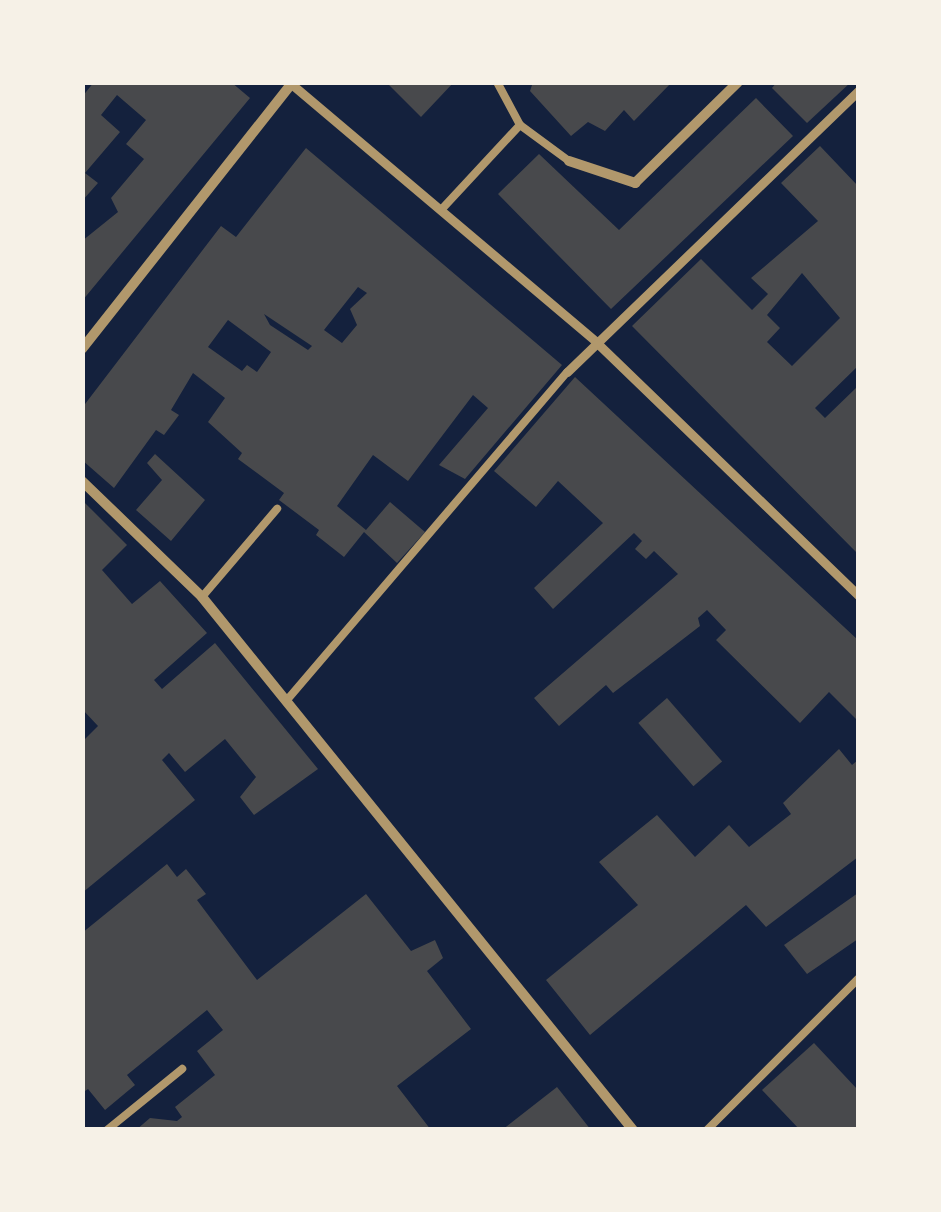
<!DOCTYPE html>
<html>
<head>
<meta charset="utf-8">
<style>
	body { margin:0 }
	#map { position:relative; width:941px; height:1212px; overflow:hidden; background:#14213d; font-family:Commissioner,sans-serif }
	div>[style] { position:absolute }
	.building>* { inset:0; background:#48494c; transform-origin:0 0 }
	.service>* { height:8px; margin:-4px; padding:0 4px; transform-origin:4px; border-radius:4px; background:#b1986c }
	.pedestrian>* { height:9px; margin:-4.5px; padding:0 4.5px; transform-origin:4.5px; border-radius:4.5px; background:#b1986c }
	.minor>* { height:10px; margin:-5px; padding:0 5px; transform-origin:5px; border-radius:5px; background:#b1986c }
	span { translate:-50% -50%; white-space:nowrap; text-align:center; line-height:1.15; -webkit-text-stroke:10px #f6f1e7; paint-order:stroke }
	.frame { position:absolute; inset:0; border:85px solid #f6f1e7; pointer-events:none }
</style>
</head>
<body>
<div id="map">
	<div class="building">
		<i style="clip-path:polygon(94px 82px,231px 82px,250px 98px,82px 301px,82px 241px,118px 212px,111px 198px,144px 159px,126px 144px,146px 120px,117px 95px,101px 115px,120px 132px,85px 173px,98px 183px,82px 201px,82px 97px)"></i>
		<i style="clip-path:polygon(386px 82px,454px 82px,421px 117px)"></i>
		<i style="clip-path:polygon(533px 82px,536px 83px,672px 82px,634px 121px,624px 110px,605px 131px,588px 122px,571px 136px,530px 91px)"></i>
		<i style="clip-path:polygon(777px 82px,851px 82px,807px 123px,772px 88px)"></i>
		<i style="clip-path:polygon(756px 98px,793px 136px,611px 309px,498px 194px,539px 154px,619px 230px)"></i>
		<i style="clip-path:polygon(evenodd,820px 146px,858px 186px,858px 366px,815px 408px,825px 418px,858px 386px,858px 554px,632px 326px,701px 259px,752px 310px,768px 294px,751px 278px,818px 221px,781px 183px,820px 146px,802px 273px,840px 318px,792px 366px,767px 342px,780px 328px,767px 315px,802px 273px)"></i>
		<i style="clip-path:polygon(evenodd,306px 148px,562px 365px,465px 479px,439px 465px,488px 408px,473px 395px,408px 481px,373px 455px,337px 506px,366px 530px,390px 502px,425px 532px,397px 563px,364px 532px,344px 557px,316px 535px,319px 530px,279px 500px,284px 493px,238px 459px,242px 453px,208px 422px,225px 398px,193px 373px,171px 410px,179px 415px,164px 435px,156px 430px,114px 488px,82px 460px,82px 408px,221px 226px,236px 237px,306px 148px,358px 287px,367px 293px,350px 309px,357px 325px,342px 343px,324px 330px,358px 287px,306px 148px,264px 314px,312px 346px,308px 350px,270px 325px,264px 314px,306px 148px,228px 320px,271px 352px,257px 372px,247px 365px,242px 371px,208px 347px,228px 320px)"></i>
		<i style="clip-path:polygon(575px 377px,858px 640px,858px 721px,829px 692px,800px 723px,716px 640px,726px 630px,707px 610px,698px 618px,700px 626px,613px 693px,606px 685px,559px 726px,534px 698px,678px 574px,654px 551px,646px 559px,635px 549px,642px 541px,634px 533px,553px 609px,534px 588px,603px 523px,558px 481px,536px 507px,494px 471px)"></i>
		<i style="clip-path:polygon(155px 454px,205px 500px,171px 541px,136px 510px,162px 480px,147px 463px)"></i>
		<i style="clip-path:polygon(82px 500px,127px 545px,102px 570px,132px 604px,160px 581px,207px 633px,154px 680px,162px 689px,215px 643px,318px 769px,254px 815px,240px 797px,256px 777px,225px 739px,185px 772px,169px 753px,162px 760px,195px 800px,82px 893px,82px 742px,98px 726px,82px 709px)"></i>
		<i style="left:667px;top:698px;width:84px;height:38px;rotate:49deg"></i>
		<i style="clip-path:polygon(839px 749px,852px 765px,858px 760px,858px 857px,766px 927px,746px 905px,590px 1035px,546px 980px,638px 905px,599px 862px,657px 815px,695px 857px,729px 825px,749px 847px,791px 814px,783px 803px)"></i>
		<i style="clip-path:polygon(167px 864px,177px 877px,186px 869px,206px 894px,197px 900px,257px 980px,366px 894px,411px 951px,435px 940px,443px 958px,427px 971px,471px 1029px,397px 1086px,431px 1130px,136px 1130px,150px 1118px,177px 1121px,182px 1117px,175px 1107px,215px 1075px,197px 1051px,223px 1030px,207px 1010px,127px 1075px,135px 1085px,105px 1110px,88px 1089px,82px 1093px,82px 933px)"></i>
		<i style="clip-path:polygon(858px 893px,858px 939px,807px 974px,784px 945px)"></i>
		<i style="clip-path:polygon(814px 1043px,858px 1090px,858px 1130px,800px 1130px,762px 1090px)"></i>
		<i style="clip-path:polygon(557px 1087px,591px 1130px,502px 1130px)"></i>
	</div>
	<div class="service">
		<i style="left:497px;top:82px;width:49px;rotate:61.9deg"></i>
		<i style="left:441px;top:210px;width:116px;rotate:-47.1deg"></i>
		<i style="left:520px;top:125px;width:61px;rotate:36.3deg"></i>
		<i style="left:202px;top:597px;width:116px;rotate:-49.6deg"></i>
		<i style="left:287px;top:700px;width:431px;rotate:-49.5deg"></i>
		<i style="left:107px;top:1130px;width:97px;rotate:-39.1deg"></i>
		<i style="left:707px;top:1130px;width:214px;rotate:-45deg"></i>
	</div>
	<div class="pedestrian">
		<i style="left:289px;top:82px;width:401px;rotate:40.2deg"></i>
		<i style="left:595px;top:341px;width:366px;rotate:44deg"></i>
		<i style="left:567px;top:372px;width:405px;rotate:-44deg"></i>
	</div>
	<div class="minor">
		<i style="left:569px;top:161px;width:70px;rotate:18.4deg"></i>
		<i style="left:635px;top:183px;width:144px;rotate:-44.4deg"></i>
		<i style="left:82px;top:349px;width:340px;rotate:-51.7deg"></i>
		<i style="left:82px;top:481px;width:167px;rotate:44deg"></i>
		<i style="left:202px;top:597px;width:685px;rotate:51.04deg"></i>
	</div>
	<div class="frame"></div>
</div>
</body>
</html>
